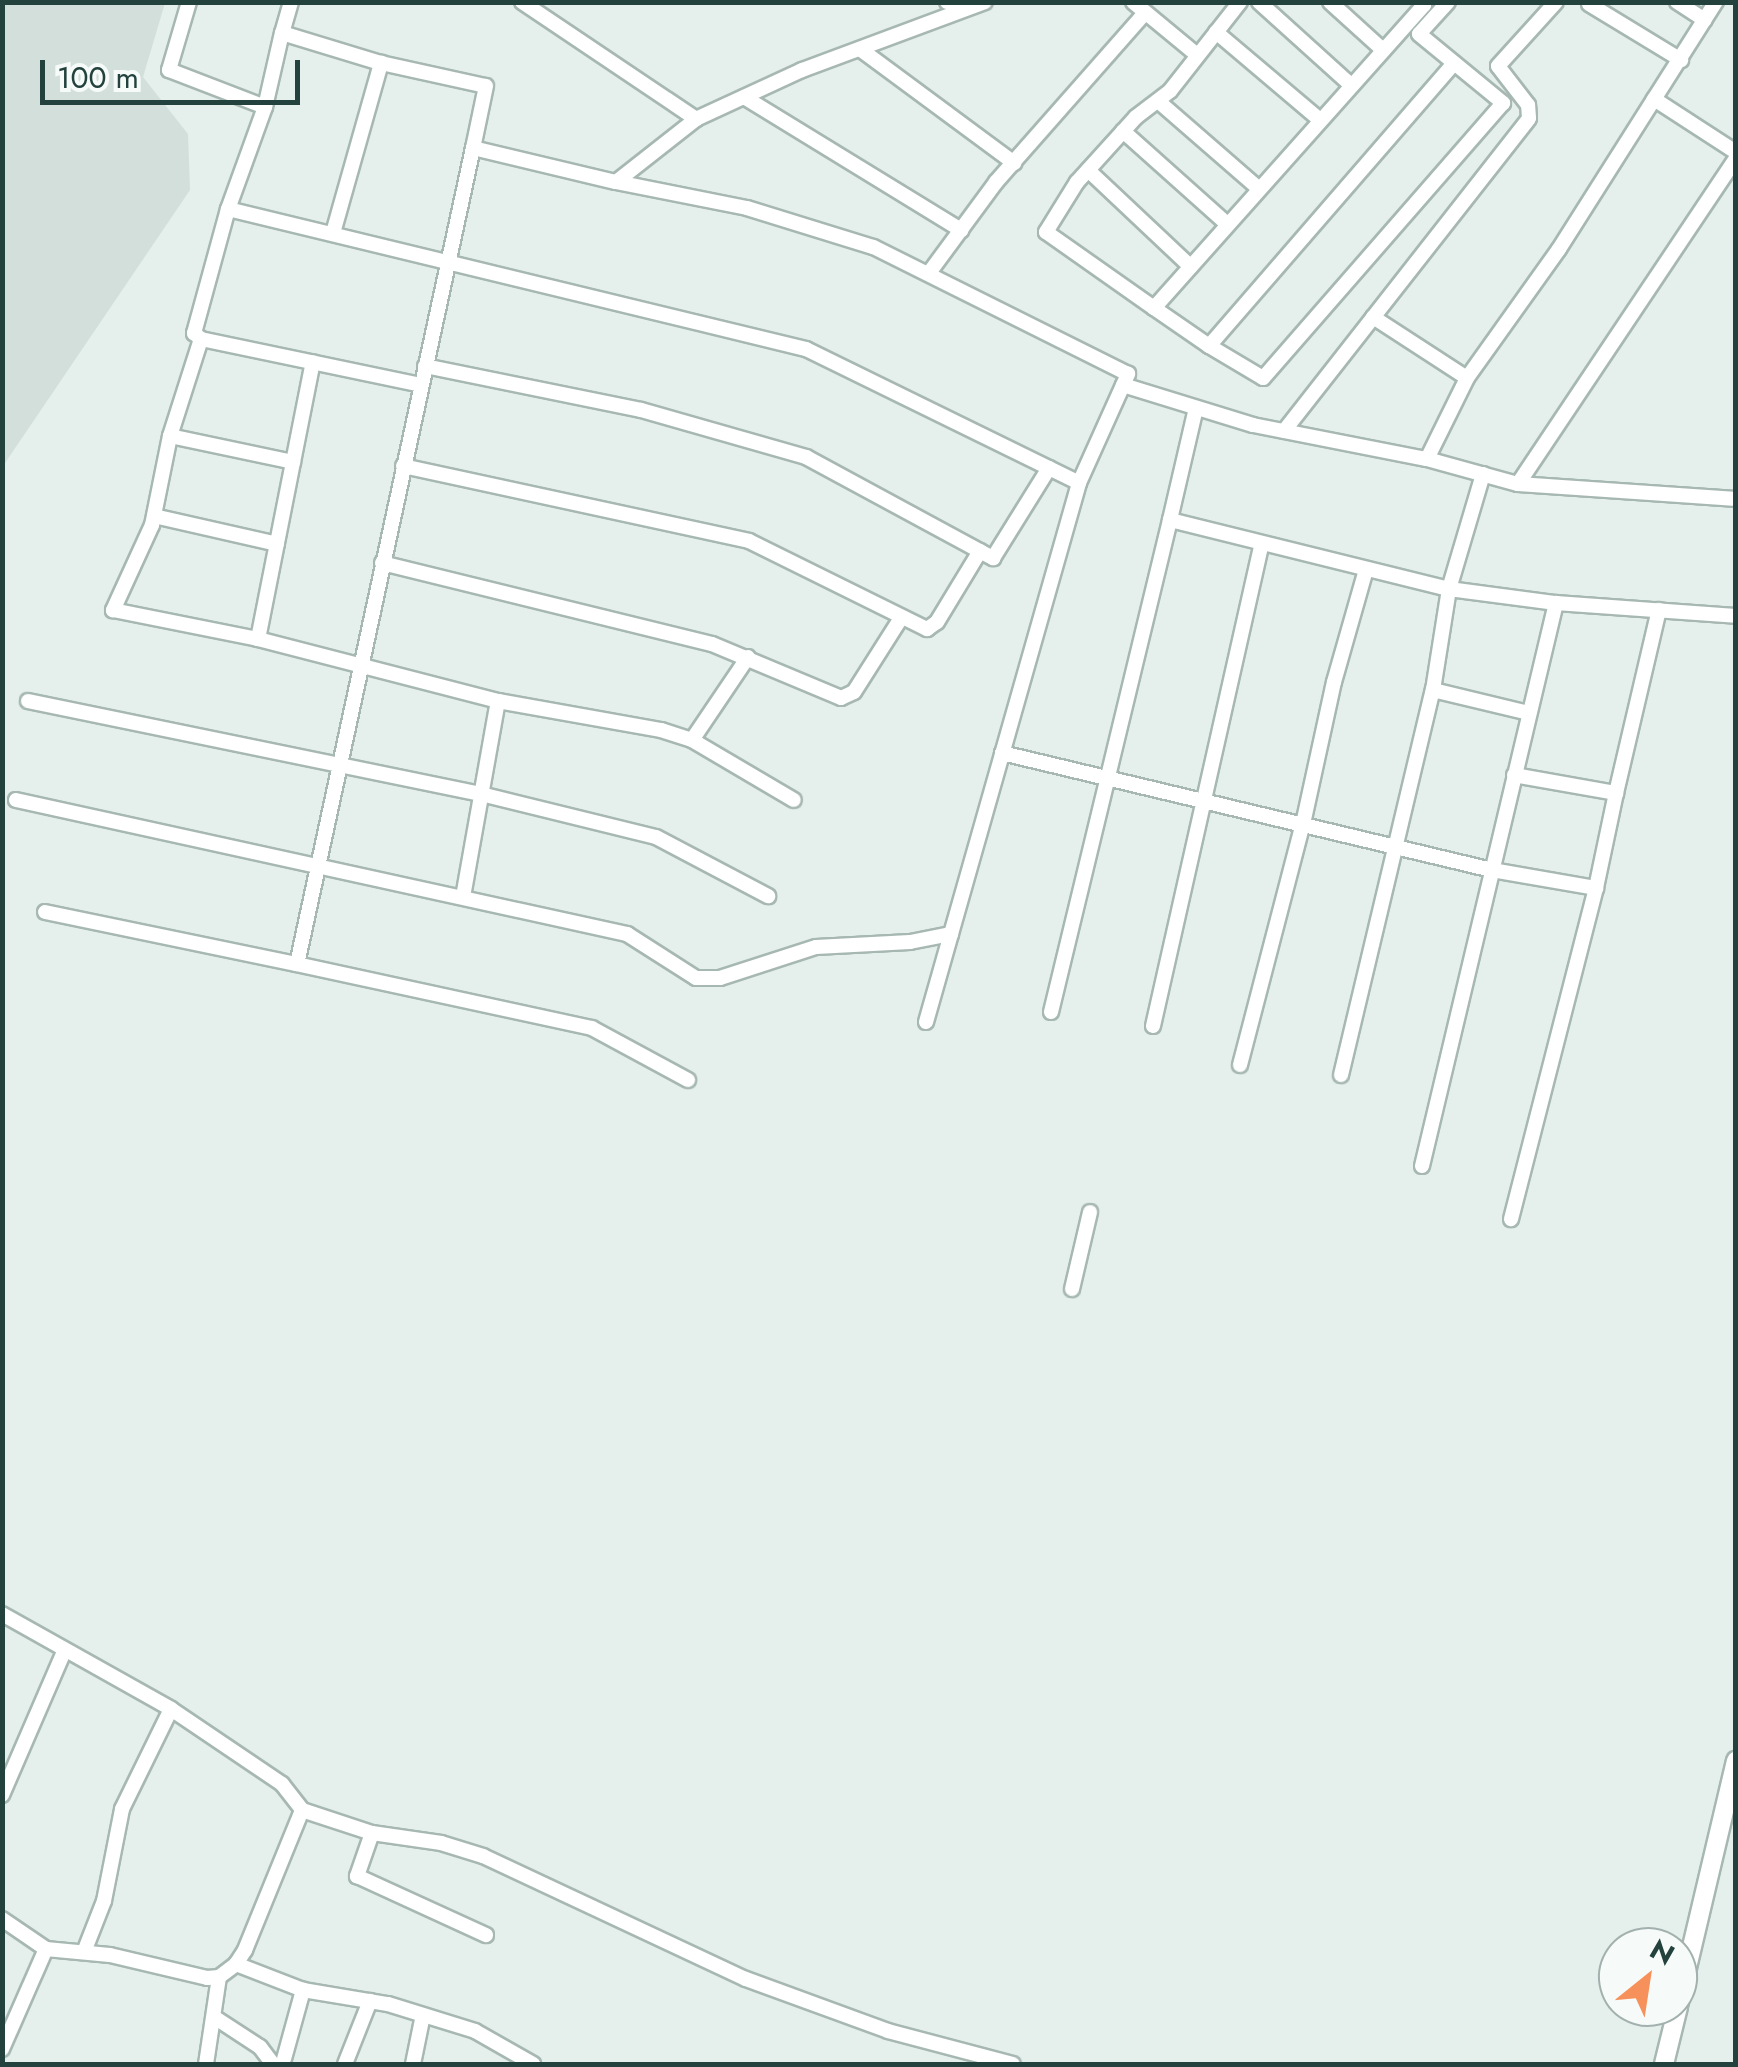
<!DOCTYPE html>
<html>
<head>
<meta charset="utf-8">
<style>
	body { margin:0 }
	#map { position:relative; width:1738px; height:2067px; overflow:hidden; background:#e5efeb; font-family:Jost,sans-serif }
	div>[style] { position:absolute }
	.built>* { inset:0; background:#d3dfdb }
	.roads { filter:drop-shadow(2px 0 #a7b8b3) drop-shadow(-2px 0 #a7b8b3) drop-shadow(0 2px #a7b8b3) drop-shadow(0 -2px #a7b8b3) }
	.minor>* { height:14px; margin:-7px; padding:0 7px; transform-origin:7px; border-radius:7px; background:#fff }
	.tertiary>* { height:18px; margin:-9px; padding:0 9px; transform-origin:9px; border-radius:9px; background:#fff }
	span { translate:-50% -50%; white-space:nowrap; text-align:center; line-height:1.15; -webkit-text-stroke:9px #f6fbf9; paint-order:stroke }
	.frame { position:absolute; inset:0; border:5px solid #23423d; pointer-events:none }
	.north { position:absolute; left:1598px; top:1927px; width:100px; height:100px; box-sizing:border-box; background:#f6fbf9; border:2px solid #a2b1ae; border-radius:50%; rotate:30deg; font-size:28px; font-weight:700; line-height:40px; text-align:center; color:#23423d }
	.north::after { content:''; display:block; margin:auto; width:35px; height:45px; background:#f7915c; clip-path:polygon(50% 0,100% 100%,50% 72%,0 100%) }
	.scale { position:absolute; left:40px; top:60px; width:260px; height:45px; box-sizing:border-box; border:5px solid #23423d; border-top:0; padding-left:12px; font-size:30px; line-height:35px; white-space:nowrap; color:#23423d; -webkit-text-stroke:8px #f6fbf9; paint-order:stroke }
</style>
</head>
<body>
<div id="map">
	<div class="built">
		<i style="clip-path:polygon(3px 2px,165px 3px,143px 77px,188px 134px,190px 190px,3px 466px)"></i>
	</div>
	<div class="roads">
		<div class="minor">
			<i style="left:189px;top:2px;width:71px;rotate:106.4deg"></i>
			<i style="left:169px;top:70px;width:103px;rotate:21.1deg"></i>
			<i style="left:265px;top:107px;width:76px;rotate:-77.1deg"></i>
			<i style="left:291px;top:2px;width:32px;rotate:106deg"></i>
			<i style="left:282px;top:33px;width:103px;rotate:16.9deg"></i>
			<i style="left:381px;top:63px;width:107px;rotate:12.4deg"></i>
			<i style="left:486px;top:86px;width:63px;rotate:101.8deg"></i>
			<i style="left:522px;top:2px;width:210px;rotate:33.9deg"></i>
			<i style="left:947px;top:2px;width:28px;rotate:6deg"></i>
			<i style="left:1133px;top:2px;width:83px;rotate:39.6deg"></i>
			<i style="left:1240px;top:2px;width:113px;rotate:128.2deg"></i>
			<i style="left:1170px;top:91px;width:43px;rotate:142.6deg"></i>
			<i style="left:1136px;top:117px;width:88px;rotate:132.2deg"></i>
			<i style="left:1077px;top:182px;width:59px;rotate:121.8deg"></i>
			<i style="left:1046px;top:232px;width:132px;rotate:35.1deg"></i>
			<i style="left:1154px;top:308px;width:406px;rotate:-48.3deg"></i>
			<i style="left:1424px;top:5px;width:4px;rotate:-135deg"></i>
			<i style="left:1259px;top:2px;width:124px;rotate:42.1deg"></i>
			<i style="left:1330px;top:2px;width:72px;rotate:42.2deg"></i>
			<i style="left:1448px;top:2px;width:43px;rotate:132.2deg"></i>
			<i style="left:1419px;top:34px;width:109px;rotate:39.4deg"></i>
			<i style="left:1503px;top:103px;width:365px;rotate:131.1deg"></i>
			<i style="left:1263px;top:378px;width:63px;rotate:-149.3deg"></i>
			<i style="left:1209px;top:346px;width:373px;rotate:-49.1deg"></i>
			<i style="left:1677px;top:2px;width:33px;rotate:33deg"></i>
			<i style="left:1589px;top:4px;width:108px;rotate:31.3deg"></i>
			<i style="left:1216px;top:32px;width:136px;rotate:40.2deg"></i>
			<i style="left:860px;top:49px;width:192px;rotate:36.5deg"></i>
			<i style="left:744px;top:97px;width:255px;rotate:31.5deg"></i>
			<i style="left:1654px;top:99px;width:98px;rotate:32.9deg"></i>
			<i style="left:1158px;top:101px;width:133px;rotate:41deg"></i>
			<i style="left:265px;top:107px;width:109px;rotate:109.9deg"></i>
			<i style="left:228px;top:209px;width:595px;rotate:13.62deg"></i>
			<i style="left:806px;top:349px;width:304px;rotate:26.1deg"></i>
			<i style="left:1079px;top:483px;width:120px;rotate:-65.8deg"></i>
			<i style="left:1128px;top:374px;width:285px;rotate:-153.5deg"></i>
			<i style="left:873px;top:247px;width:132px;rotate:-162.8deg"></i>
			<i style="left:747px;top:208px;width:134px;rotate:-168.8deg"></i>
			<i style="left:1123px;top:131px;width:140px;rotate:41.8deg"></i>
			<i style="left:1088px;top:170px;width:141px;rotate:43.3deg"></i>
			<i style="left:228px;top:209px;width:129px;rotate:105.3deg"></i>
			<i style="left:194px;top:333px;width:9px;rotate:41deg"></i>
			<i style="left:201px;top:339px;width:225px;rotate:11.8deg"></i>
			<i style="left:333px;top:233px;width:177px;rotate:-74.2deg"></i>
			<i style="left:929px;top:273px;width:113px;rotate:-53.6deg"></i>
			<i style="left:996px;top:182px;width:225px;rotate:-48.6deg"></i>
			<i style="left:1154px;top:308px;width:67px;rotate:34.6deg"></i>
			<i style="left:1373px;top:317px;width:112px;rotate:33deg"></i>
			<i style="left:201px;top:339px;width:102px;rotate:107.7deg"></i>
			<i style="left:170px;top:436px;width:91px;rotate:101.4deg"></i>
			<i style="left:152px;top:525px;width:94px;rotate:114.6deg"></i>
			<i style="left:113px;top:610px;width:148px;rotate:11.3deg"></i>
			<i style="left:258px;top:639px;width:248px;rotate:14.5deg"></i>
			<i style="left:498px;top:701px;width:166px;rotate:10.1deg"></i>
			<i style="left:661px;top:730px;width:33px;rotate:18deg"></i>
			<i style="left:692px;top:740px;width:118px;rotate:30.5deg"></i>
			<i style="left:425px;top:366px;width:220px;rotate:11.5deg"></i>
			<i style="left:641px;top:410px;width:172px;rotate:15.9deg"></i>
			<i style="left:806px;top:457px;width:213px;rotate:28.4deg"></i>
			<i style="left:993px;top:558px;width:106px;rotate:-58.1deg"></i>
			<i style="left:1123px;top:385px;width:136px;rotate:17.1deg"></i>
			<i style="left:1253px;top:425px;width:177px;rotate:11.1deg"></i>
			<i style="left:1427px;top:459px;width:90px;rotate:-63.7deg"></i>
			<i style="left:1467px;top:378px;width:158px;rotate:-54.5deg"></i>
			<i style="left:1559px;top:249px;width:293px;rotate:-57.6deg"></i>
			<i style="left:1196px;top:408px;width:115px;rotate:103.1deg"></i>
			<i style="left:1170px;top:520px;width:287px;rotate:13.9deg"></i>
			<i style="left:1449px;top:589px;width:108px;rotate:7.5deg"></i>
			<i style="left:1556px;top:603px;width:180px;rotate:4.1deg"></i>
			<i style="left:1284px;top:431px;width:397px;rotate:-51.9deg"></i>
			<i style="left:1529px;top:118px;width:13px;rotate:-94deg"></i>
			<i style="left:1528px;top:105px;width:49px;rotate:-127.6deg"></i>
			<i style="left:1498px;top:66px;width:86px;rotate:-47.8deg"></i>
			<i style="left:170px;top:436px;width:126px;rotate:11.9deg"></i>
			<i style="left:1427px;top:459px;width:94px;rotate:15.4deg"></i>
			<i style="left:1518px;top:484px;width:392px;rotate:-56.2deg"></i>
			<i style="left:403px;top:466px;width:354px;rotate:12.2deg"></i>
			<i style="left:749px;top:541px;width:199px;rotate:26.3deg"></i>
			<i style="left:927px;top:629px;width:12px;rotate:-35deg"></i>
			<i style="left:937px;top:622px;width:83px;rotate:-58.8deg"></i>
			<i style="left:1518px;top:484px;width:219px;rotate:3.9deg"></i>
			<i style="left:154px;top:516px;width:126px;rotate:12.8deg"></i>
			<i style="left:382px;top:563px;width:340px;rotate:13.8deg"></i>
			<i style="left:712px;top:644px;width:140px;rotate:22.7deg"></i>
			<i style="left:841px;top:698px;width:14px;rotate:-25deg"></i>
			<i style="left:854px;top:692px;width:88px;rotate:-57.6deg"></i>
			<i style="left:258px;top:639px;width:282px;rotate:-78.8deg"></i>
			<i style="left:1433px;top:690px;width:99px;rotate:13.5deg"></i>
			<i style="left:28px;top:701px;width:462px;rotate:11.6deg"></i>
			<i style="left:481px;top:794px;width:180px;rotate:13.8deg"></i>
			<i style="left:656px;top:837px;width:127px;rotate:27.8deg"></i>
			<i style="left:692px;top:740px;width:100px;rotate:-56deg"></i>
			<i style="left:1002px;top:753px;width:504px;rotate:13.43deg"></i>
			<i style="left:1492px;top:870px;width:106px;rotate:9.8deg"></i>
			<i style="left:1596px;top:888px;width:342px;rotate:104.4deg"></i>
			<i style="left:1514px;top:775px;width:104px;rotate:10deg"></i>
			<i style="left:1616px;top:793px;width:97px;rotate:101.9deg"></i>
			<i style="left:1616px;top:793px;width:188px;rotate:-76.8deg"></i>
			<i style="left:16px;top:800px;width:626px;rotate:12.37deg"></i>
			<i style="left:627px;top:934px;width:82px;rotate:32.5deg"></i>
			<i style="left:696px;top:978px;width:24px"></i>
			<i style="left:720px;top:978px;width:101px;rotate:-17.9deg"></i>
			<i style="left:816px;top:947px;width:94px;rotate:-3deg"></i>
			<i style="left:910px;top:942px;width:42px;rotate:-11deg"></i>
			<i style="left:463px;top:897px;width:199px;rotate:-79.9deg"></i>
			<i style="left:45px;top:912px;width:257px;rotate:11.7deg"></i>
			<i style="left:1051px;top:1012px;width:506px;rotate:-76.4deg"></i>
			<i style="left:926px;top:1022px;width:560px;rotate:-74.15deg"></i>
			<i style="left:1153px;top:1026px;width:493px;rotate:-77.3deg"></i>
			<i style="left:1240px;top:1065px;width:249px;rotate:-75.4deg"></i>
			<i style="left:1303px;top:824px;width:145px;rotate:-77.7deg"></i>
			<i style="left:1334px;top:682px;width:116px;rotate:-74.1deg"></i>
			<i style="left:1341px;top:1075px;width:396px;rotate:-76.6deg"></i>
			<i style="left:1433px;top:690px;width:102px;rotate:-81deg"></i>
			<i style="left:1449px;top:589px;width:120px;rotate:-73.5deg"></i>
			<i style="left:688px;top:1080px;width:109px;rotate:-151.6deg"></i>
			<i style="left:592px;top:1028px;width:302px;rotate:-167.8deg"></i>
			<i style="left:297px;top:964px;width:835px;rotate:-77.83deg"></i>
			<i style="left:473px;top:148px;width:147px;rotate:13.4deg"></i>
			<i style="left:616px;top:182px;width:102px;rotate:-38.2deg"></i>
			<i style="left:696px;top:119px;width:117px;rotate:-24.8deg"></i>
			<i style="left:802px;top:70px;width:195px;rotate:-20.4deg"></i>
			<i style="left:1422px;top:1166px;width:579px;rotate:-76.61deg"></i>
			<i style="left:1072px;top:1289px;width:79px;rotate:-76.8deg"></i>
			<i style="left:2px;top:1614px;width:194px;rotate:29.3deg"></i>
			<i style="left:171px;top:1709px;width:134px;rotate:34deg"></i>
			<i style="left:282px;top:1784px;width:33px;rotate:52deg"></i>
			<i style="left:302px;top:1810px;width:74px;rotate:18.2deg"></i>
			<i style="left:372px;top:1833px;width:70px;rotate:8.2deg"></i>
			<i style="left:441px;top:1843px;width:44px;rotate:17.2deg"></i>
			<i style="left:483px;top:1856px;width:290px;rotate:25.1deg"></i>
			<i style="left:746px;top:1979px;width:151px;rotate:20.1deg"></i>
			<i style="left:888px;top:2031px;width:129px;rotate:14.8deg"></i>
			<i style="left:2px;top:1795px;width:156px;rotate:-66.6deg"></i>
			<i style="left:372px;top:1833px;width:46px;rotate:109.2deg"></i>
			<i style="left:357px;top:1876px;width:142px;rotate:24.6deg"></i>
			<i style="left:2px;top:1919px;width:53px;rotate:34.3deg"></i>
			<i style="left:46px;top:1949px;width:64px;rotate:5.4deg"></i>
			<i style="left:110px;top:1955px;width:100px;rotate:13.3deg"></i>
			<i style="left:207px;top:1978px;width:12px;rotate:-5deg"></i>
			<i style="left:219px;top:1977px;width:21px;rotate:-37deg"></i>
			<i style="left:236px;top:1964px;width:17px;rotate:-57deg"></i>
			<i style="left:245px;top:1950px;width:151px;rotate:-67.8deg"></i>
			<i style="left:84px;top:1952px;width:55px;rotate:-68.6deg"></i>
			<i style="left:104px;top:1901px;width:94px;rotate:-78.9deg"></i>
			<i style="left:122px;top:1809px;width:111px;rotate:-63.9deg"></i>
			<i style="left:236px;top:1964px;width:72px;rotate:21.2deg"></i>
			<i style="left:303px;top:1990px;width:86px;rotate:9.4deg"></i>
			<i style="left:388px;top:2004px;width:91px;rotate:17.2deg"></i>
			<i style="left:475px;top:2031px;width:67px;rotate:29.6deg"></i>
			<i style="left:214px;top:2017px;width:55px;rotate:33.1deg"></i>
			<i style="left:260px;top:2047px;width:21px;rotate:53deg"></i>
			<i style="left:2px;top:2049px;width:109px;rotate:-66.3deg"></i>
			<i style="left:284px;top:2059px;width:72px;rotate:-74.6deg"></i>
			<i style="left:206px;top:2064px;width:88px;rotate:-81.5deg"></i>
			<i style="left:345px;top:2064px;width:68px;rotate:-68.4deg"></i>
			<i style="left:413px;top:2064px;width:50px;rotate:-78.5deg"></i>
		</div>
		<div class="tertiary">
			<i style="left:1678px;top:2006px;width:252px;rotate:-76.7deg"></i>
			<i style="left:1664px;top:2064px;width:59px;rotate:-76.2deg"></i>
		</div>
	</div>
	<div class="frame"></div>
	<div class="north">N</div>
	<div class="scale">100 m</div>
</div>
</body>
</html>
